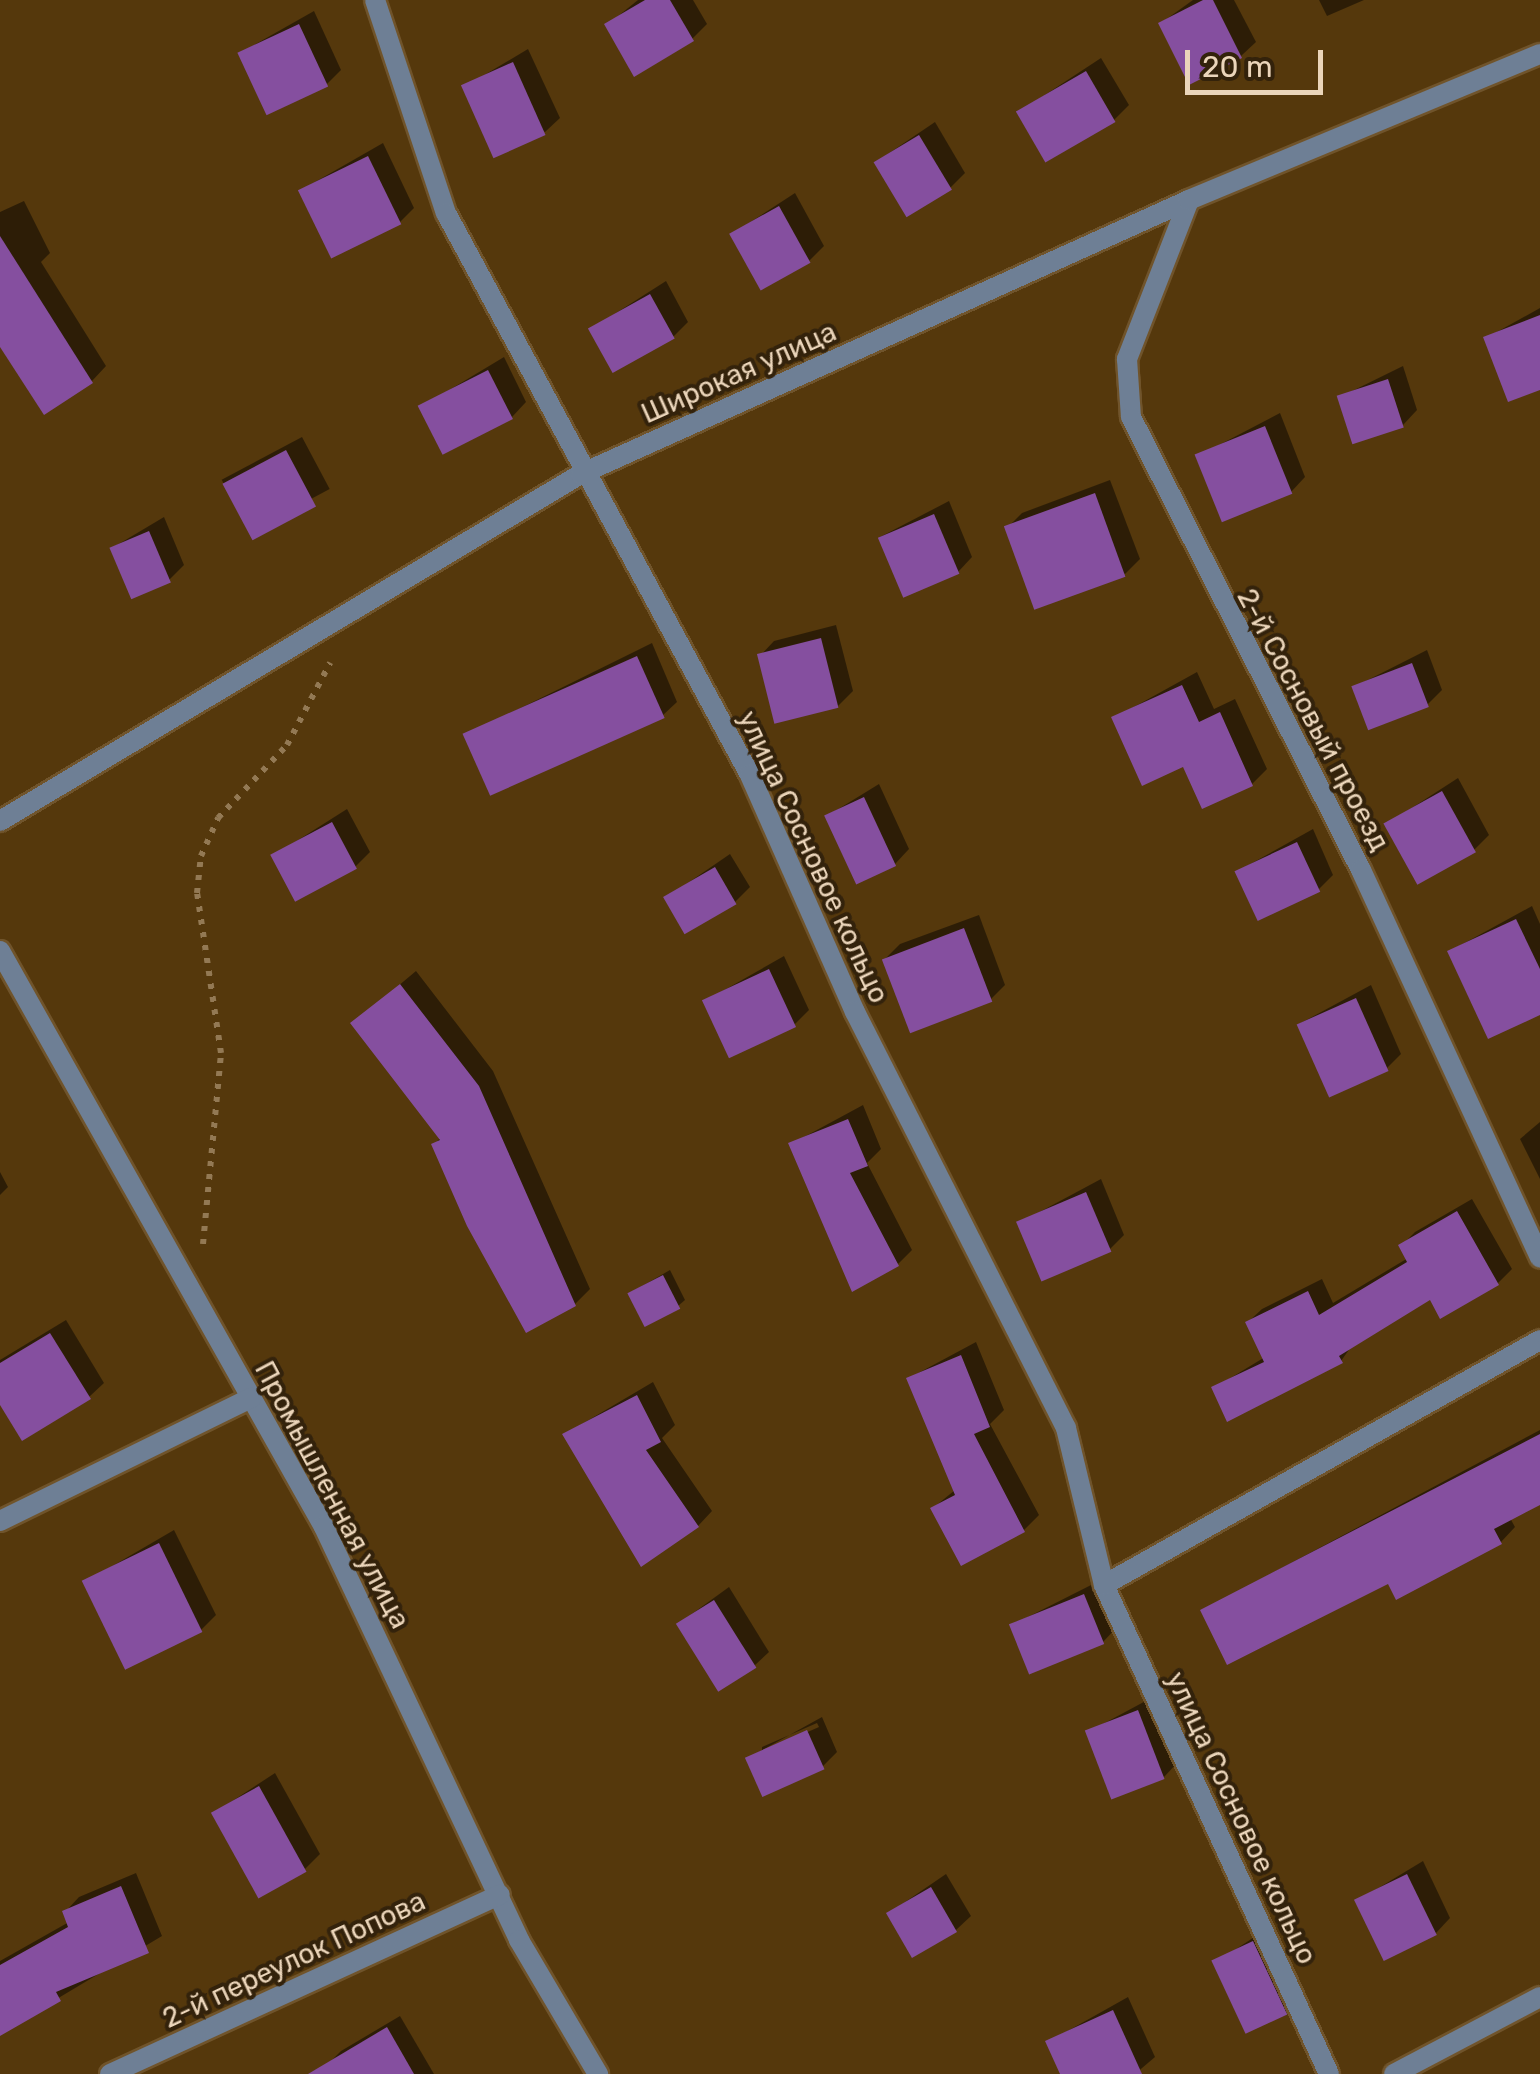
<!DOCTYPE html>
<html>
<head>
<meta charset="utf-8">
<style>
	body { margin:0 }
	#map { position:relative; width:1540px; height:2074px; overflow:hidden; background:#55380c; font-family:Rubik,sans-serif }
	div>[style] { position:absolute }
	.shadow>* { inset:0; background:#0007; transform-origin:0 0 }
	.building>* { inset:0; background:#854f9f; transform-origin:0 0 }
	.path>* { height:6px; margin-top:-3px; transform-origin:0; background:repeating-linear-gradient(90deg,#937954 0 5px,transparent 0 13px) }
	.roads { filter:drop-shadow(2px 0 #70542b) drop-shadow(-2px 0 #70542b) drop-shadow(0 2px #70542b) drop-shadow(0 -2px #70542b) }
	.minor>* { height:20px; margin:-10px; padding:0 10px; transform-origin:10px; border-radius:10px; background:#6e7f95 }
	span { translate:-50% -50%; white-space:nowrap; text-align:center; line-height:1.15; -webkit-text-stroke:8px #33220b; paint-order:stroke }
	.street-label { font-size:28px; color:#ebd5ba }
	.scale { position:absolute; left:1185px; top:50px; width:138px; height:45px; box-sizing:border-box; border:5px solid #ebd5ba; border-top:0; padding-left:12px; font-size:30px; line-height:35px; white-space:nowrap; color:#ebd5ba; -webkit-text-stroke:8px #33220b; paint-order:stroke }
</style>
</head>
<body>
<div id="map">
	<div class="shadow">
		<i style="clip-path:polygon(638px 0,693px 0,707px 24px,692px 39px,607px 25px)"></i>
		<i style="clip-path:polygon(1193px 0,1234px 0,1256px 42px,1241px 56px,1161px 23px)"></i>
		<i style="clip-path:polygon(1319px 0,1364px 0,1327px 16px)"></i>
		<i style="clip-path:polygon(314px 11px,341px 70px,326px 85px,240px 53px)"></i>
		<i style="clip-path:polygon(528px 49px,560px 118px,545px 132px,464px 87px)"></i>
		<i style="clip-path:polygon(1101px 58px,1129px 105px,1114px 120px,1019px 112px)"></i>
		<i style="clip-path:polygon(935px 122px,965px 173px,950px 188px,876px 162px)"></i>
		<i style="clip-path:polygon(383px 143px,414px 208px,399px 223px,301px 190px)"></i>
		<i style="clip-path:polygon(795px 193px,824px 246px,809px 261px,732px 234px)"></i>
		<i style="clip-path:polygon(24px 201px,50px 253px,41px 262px,106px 366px,92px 381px,0 331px,0 212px)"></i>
		<i style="clip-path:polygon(666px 281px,688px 322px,673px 337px,591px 329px)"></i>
		<i style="clip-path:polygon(1540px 308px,1540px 387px,1486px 338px)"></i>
		<i style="clip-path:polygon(504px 357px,526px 402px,512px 417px,421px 407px)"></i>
		<i style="clip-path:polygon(1403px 366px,1417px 410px,1403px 425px,1340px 397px)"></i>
		<i style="clip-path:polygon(1280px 413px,1305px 477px,1291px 492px,1198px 456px)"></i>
		<i style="left:302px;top:437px;width:59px;height:91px;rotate:62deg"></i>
		<i style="clip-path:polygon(1110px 480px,1140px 559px,1125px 574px,1007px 528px,1022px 513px)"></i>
		<i style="clip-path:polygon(949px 501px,972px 557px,958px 572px,880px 537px)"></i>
		<i style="clip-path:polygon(164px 517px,184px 565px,169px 580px,112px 548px)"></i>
		<i style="clip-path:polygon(836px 625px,853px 691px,838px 706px,760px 656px,774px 641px)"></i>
		<i style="clip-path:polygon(652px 643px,677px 702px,662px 716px,466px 735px)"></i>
		<i style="clip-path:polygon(1427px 650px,1442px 690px,1427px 705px,1354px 687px)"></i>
		<i style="clip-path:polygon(1197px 672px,1214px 709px,1235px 699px,1267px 769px,1252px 784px,1184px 764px,1114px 718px)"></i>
		<i style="clip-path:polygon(1458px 778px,1489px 835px,1474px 850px,1387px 824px)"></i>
		<i style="clip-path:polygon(879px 784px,909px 849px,895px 864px,827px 816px)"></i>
		<i style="clip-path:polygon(347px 809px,370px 852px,355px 867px,273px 856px)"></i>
		<i style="clip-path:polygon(1313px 829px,1333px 875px,1318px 890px,1236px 872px)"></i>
		<i style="clip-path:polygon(730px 854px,750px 887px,735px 902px,666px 898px)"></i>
		<i style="clip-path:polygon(1532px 906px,1540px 924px,1540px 1012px,1450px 951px)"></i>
		<i style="clip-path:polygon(979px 915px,1005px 985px,990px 1000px,885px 959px,900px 944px)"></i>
		<i style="clip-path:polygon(784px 956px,809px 1010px,794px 1025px,705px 1001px)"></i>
		<i style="clip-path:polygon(416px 971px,493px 1071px,590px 1289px,575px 1304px,434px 1145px,441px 1137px,354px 1023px)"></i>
		<i style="clip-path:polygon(1371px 985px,1401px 1054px,1386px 1069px,1299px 1024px)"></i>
		<i style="clip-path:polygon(863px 1105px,881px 1149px,867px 1163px,912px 1250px,898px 1264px,791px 1144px)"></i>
		<i style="clip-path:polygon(1540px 1122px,1540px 1179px,1520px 1139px)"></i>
		<i style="clip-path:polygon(0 1172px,8px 1187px,0 1195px)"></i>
		<i style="clip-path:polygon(1101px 1179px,1124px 1235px,1110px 1249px,1019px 1223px)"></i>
		<i style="clip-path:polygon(1472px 1199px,1512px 1269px,1498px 1283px,1430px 1297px,1353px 1344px,1341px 1361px,1214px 1388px,1265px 1357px,1248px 1322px,1262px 1309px,1322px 1279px,1333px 1303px,1408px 1258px,1401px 1246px,1415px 1232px)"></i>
		<i style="clip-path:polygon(670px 1270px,685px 1300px,678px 1306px,630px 1293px)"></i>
		<i style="clip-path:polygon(66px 1320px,104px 1383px,89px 1397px,0 1400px,0 1360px)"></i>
		<i style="clip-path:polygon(976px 1342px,1004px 1410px,990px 1424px,1039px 1515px,1024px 1530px,933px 1508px,955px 1490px,909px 1378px)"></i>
		<i style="clip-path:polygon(653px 1382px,675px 1425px,662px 1438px,712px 1511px,698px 1526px,565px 1434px)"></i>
		<i style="clip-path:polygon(1540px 1430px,1540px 1502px,1510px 1518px,1515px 1527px,1501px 1542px,1389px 1580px,1203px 1610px)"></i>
		<i style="clip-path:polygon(174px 1530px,216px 1615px,201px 1630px,85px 1582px)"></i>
		<i style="clip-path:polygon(1099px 1581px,1117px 1627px,1103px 1642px,1012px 1625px)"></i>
		<i style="clip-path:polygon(729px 1587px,769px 1652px,754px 1666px,678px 1624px)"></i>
		<i style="clip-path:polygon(1153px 1697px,1178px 1762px,1164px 1777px,1088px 1732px)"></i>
		<i style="clip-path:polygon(evenodd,822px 1717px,837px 1752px,823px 1766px,748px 1758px,822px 1717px,817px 1723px,819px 1727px,762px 1752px,762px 1747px,817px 1723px)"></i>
		<i style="clip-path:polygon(275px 1773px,320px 1854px,305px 1869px,214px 1813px)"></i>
		<i style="clip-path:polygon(1423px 1861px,1450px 1918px,1436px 1933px,1357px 1901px)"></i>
		<i style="clip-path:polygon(136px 1873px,162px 1936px,0 2033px,0 1961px,69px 1922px,65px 1912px,79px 1897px)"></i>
		<i style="clip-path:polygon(946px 1874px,971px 1916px,956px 1930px,889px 1913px)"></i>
		<i style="clip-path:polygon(1268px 1928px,1300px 1998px,1285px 2013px,1215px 1963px)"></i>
		<i style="clip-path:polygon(1128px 1997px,1155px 2057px,1135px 2074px,1062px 2074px,1048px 2042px)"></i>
		<i style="clip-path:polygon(400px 2016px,434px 2074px,334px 2074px,328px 2064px,341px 2051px)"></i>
	</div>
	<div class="building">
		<i style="clip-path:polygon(645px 0,670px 0,694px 41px,634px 77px,604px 24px)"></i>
		<i style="clip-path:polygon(1203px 0,1213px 0,1242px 58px,1189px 85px,1158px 23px)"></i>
		<i style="left:299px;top:24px;width:69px;height:68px;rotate:65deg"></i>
		<i style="left:513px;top:62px;width:80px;height:57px;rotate:66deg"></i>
		<i style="left:1086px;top:71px;width:59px;height:81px;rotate:60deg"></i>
		<i style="left:919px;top:135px;width:64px;height:53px;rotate:59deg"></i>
		<i style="left:368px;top:156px;width:76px;height:78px;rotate:64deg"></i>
		<i style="left:779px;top:206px;width:65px;height:57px;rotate:61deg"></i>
		<i style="clip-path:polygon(0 236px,93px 383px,44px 415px,0 347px)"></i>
		<i style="left:650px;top:294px;width:51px;height:71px;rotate:61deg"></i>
		<i style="clip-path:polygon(1540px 315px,1540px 390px,1508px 402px,1483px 337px)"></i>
		<i style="left:488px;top:370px;width:55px;height:79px;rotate:63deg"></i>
		<i style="left:1388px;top:379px;width:51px;height:54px;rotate:72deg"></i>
		<i style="left:1265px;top:426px;width:73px;height:76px;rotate:68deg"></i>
		<i style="left:286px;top:450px;width:64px;height:72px;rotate:62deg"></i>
		<i style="left:1095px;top:493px;width:89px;height:97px;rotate:70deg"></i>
		<i style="left:934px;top:514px;width:65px;height:61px;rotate:67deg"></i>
		<i style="left:149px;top:531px;width:56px;height:43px;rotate:67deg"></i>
		<i style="left:821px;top:638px;width:72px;height:66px;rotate:76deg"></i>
		<i style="left:637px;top:656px;width:68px;height:191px;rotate:66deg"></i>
		<i style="left:1412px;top:663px;width:47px;height:65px;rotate:69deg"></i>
		<i style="clip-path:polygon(1182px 685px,1199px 722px,1220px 712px,1253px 786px,1202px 809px,1183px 767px,1142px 786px,1111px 717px)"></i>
		<i style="left:1442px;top:791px;width:70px;height:67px;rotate:61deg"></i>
		<i style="left:864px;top:797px;width:76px;height:44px;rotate:65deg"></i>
		<i style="left:332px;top:822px;width:53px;height:70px;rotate:62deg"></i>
		<i style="left:1297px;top:842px;width:55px;height:69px;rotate:65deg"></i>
		<i style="left:715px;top:867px;width:43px;height:60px;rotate:60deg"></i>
		<i style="clip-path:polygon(1516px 919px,1540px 969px,1540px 1015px,1488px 1039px,1447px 951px)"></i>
		<i style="left:964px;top:928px;width:79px;height:88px;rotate:69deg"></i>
		<i style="left:769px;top:969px;width:64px;height:74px;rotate:65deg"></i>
		<i style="clip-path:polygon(400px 984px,479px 1086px,576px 1306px,526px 1333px,467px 1226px,431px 1144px,440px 1140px,350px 1023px)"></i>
		<i style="left:1356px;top:998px;width:80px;height:65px;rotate:66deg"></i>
		<i style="clip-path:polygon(848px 1119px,868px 1166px,850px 1173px,899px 1266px,852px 1292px,788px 1143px)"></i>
		<i style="left:1086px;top:1192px;width:65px;height:76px;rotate:67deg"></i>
		<i style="clip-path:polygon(1457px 1211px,1499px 1285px,1440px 1319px,1430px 1300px,1339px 1356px,1343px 1363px,1227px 1422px,1211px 1387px,1264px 1362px,1245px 1322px,1308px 1291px,1319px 1315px,1407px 1262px,1398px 1245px)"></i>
		<i style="left:663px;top:1275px;width:38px;height:40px;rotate:63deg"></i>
		<i style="clip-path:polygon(50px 1333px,91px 1399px,22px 1441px,0 1405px,0 1363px)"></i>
		<i style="clip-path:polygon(961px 1355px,990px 1427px,974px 1434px,1025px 1532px,961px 1566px,930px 1508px,955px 1495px,906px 1378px)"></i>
		<i style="clip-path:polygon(637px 1395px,661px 1442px,646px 1450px,699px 1527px,641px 1567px,562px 1434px)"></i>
		<i style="clip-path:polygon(1540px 1434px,1540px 1505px,1494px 1529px,1502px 1544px,1396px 1600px,1388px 1584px,1227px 1665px,1200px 1610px)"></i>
		<i style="left:159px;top:1543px;width:99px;height:86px;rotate:64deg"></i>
		<i style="left:1084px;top:1594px;width:54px;height:81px;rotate:68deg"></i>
		<i style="left:714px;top:1600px;width:80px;height:45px;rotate:58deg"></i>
		<i style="left:1138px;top:1710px;width:74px;height:57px;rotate:69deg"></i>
		<i style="left:807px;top:1730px;width:43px;height:68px;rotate:66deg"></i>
		<i style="left:259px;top:1786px;width:98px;height:55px;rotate:61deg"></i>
		<i style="left:1407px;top:1874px;width:68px;height:59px;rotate:64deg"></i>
		<i style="clip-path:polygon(121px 1886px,149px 1953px,56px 1992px,61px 2001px,0 2036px,0 1965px,68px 1927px,62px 1911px)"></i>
		<i style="left:931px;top:1887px;width:52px;height:52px;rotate:60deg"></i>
		<i style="left:1253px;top:1941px;width:81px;height:46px;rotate:65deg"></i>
		<i style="clip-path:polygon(1113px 2010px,1142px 2074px,1060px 2074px,1045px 2041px)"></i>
		<i style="clip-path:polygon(387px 2027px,414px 2074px,308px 2074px)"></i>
	</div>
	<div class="path">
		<i style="left:203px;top:1244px;width:192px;rotate:-84.6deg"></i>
		<i style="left:221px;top:1053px;width:162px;rotate:-98.5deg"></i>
		<i style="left:197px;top:893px;width:37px;rotate:-84deg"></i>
		<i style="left:201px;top:856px;width:42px;rotate:-65.9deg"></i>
		<i style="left:218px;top:818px;width:100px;rotate:-46.6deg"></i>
		<i style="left:287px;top:745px;width:93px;rotate:-62.3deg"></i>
	</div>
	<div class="roads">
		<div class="minor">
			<i style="left:375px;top:0;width:225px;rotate:71.6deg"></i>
			<i style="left:446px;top:213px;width:639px;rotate:61.59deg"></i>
			<i style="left:750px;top:775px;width:259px;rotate:66.1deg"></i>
			<i style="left:855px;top:1012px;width:466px;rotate:63.1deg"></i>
			<i style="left:1066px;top:1428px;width:162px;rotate:76.4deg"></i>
			<i style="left:1104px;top:1585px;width:538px;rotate:65.29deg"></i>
			<i style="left:1189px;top:200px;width:171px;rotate:111.3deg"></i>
			<i style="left:1127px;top:359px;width:58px;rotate:86.1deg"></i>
			<i style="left:1131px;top:417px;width:508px;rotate:63.08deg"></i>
			<i style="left:1361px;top:870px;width:427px;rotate:65.2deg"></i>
			<i style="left:0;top:821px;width:677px;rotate:-30.85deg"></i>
			<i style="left:581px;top:474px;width:667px;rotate:-24.26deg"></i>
			<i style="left:1189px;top:200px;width:380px;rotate:-22.6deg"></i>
			<i style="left:0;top:951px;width:661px;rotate:60.64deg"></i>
			<i style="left:324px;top:1527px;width:457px;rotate:64.7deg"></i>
			<i style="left:519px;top:1940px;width:156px;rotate:59.5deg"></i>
			<i style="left:0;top:1521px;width:280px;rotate:-26.1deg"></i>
			<i style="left:1104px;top:1585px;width:500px;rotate:-29.33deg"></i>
			<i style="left:110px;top:2074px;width:429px;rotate:-24.7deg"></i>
			<i style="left:1394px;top:2074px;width:165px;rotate:-27.8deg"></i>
		</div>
	</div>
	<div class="street-label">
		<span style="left:739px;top:373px;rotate:-24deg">Широкая улица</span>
		<span style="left:1313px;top:720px;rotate:62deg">2-й Сосновый проезд</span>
		<span style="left:813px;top:857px;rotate:65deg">улица Сосновое кольцо</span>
		<span style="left:332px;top:1495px;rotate:62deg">Промышленная улица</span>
		<span style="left:1241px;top:1818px;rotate:65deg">улица Сосновое кольцо</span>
		<span style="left:294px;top:1960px;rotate:-25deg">2-й переулок Попова</span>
	</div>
	<div class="scale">20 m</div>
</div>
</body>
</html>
